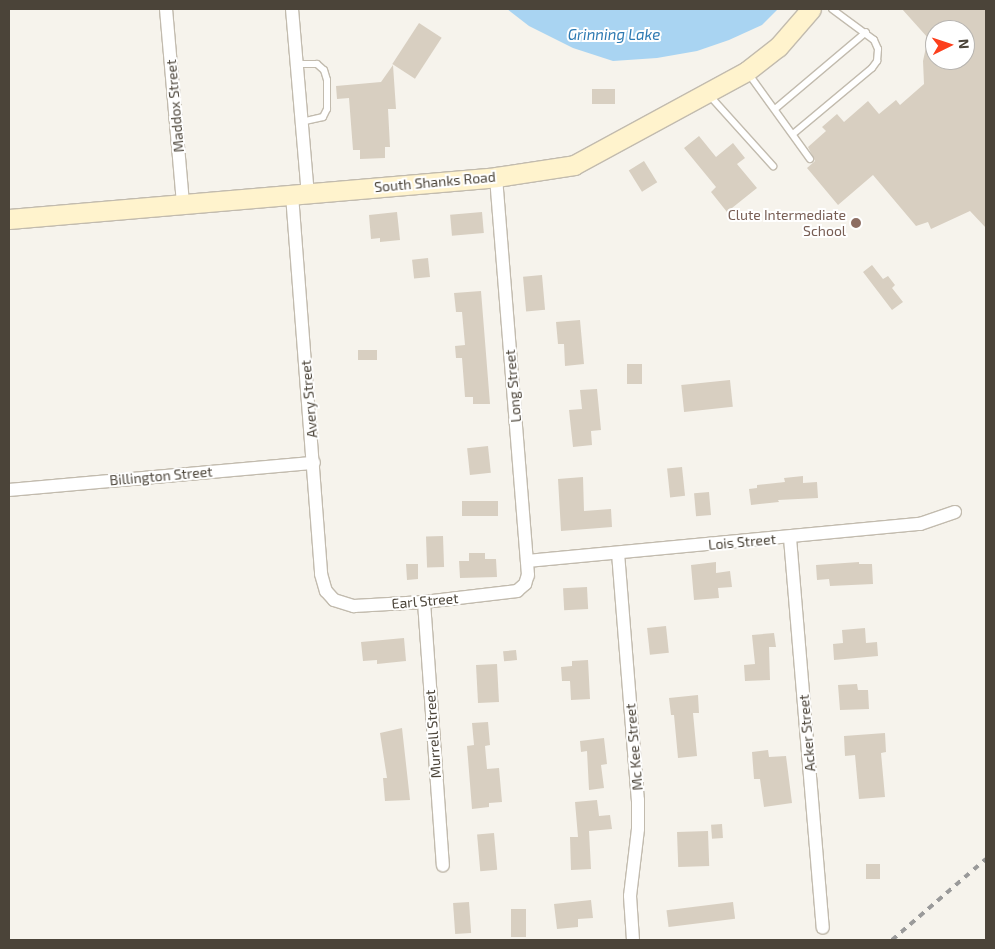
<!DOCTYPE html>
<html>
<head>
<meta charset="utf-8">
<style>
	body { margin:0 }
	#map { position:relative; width:995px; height:949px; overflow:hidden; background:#f6f3ec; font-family:"Exo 2",sans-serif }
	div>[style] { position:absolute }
	.water>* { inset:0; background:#a9d4f2 }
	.building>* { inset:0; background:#d8cfc1; transform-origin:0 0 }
	.roads { filter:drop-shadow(1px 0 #c2bbae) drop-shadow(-1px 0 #c2bbae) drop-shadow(0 1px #c2bbae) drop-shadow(0 -1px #c2bbae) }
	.lane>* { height:6px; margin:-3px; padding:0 3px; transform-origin:3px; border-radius:3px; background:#fff }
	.street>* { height:12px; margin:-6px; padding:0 6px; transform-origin:6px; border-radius:6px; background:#fff }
	.secondary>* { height:19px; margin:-9.5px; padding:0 9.5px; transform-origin:9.5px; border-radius:9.5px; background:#fff3cd }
	.rail>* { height:4px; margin-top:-2px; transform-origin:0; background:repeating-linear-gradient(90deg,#9a9a9a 0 6px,transparent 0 12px) }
	.dots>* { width:14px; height:14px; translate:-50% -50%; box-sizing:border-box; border:2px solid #fff; border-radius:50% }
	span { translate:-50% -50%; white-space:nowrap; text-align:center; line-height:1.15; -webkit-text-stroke:4px #fff; paint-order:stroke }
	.street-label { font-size:14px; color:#4b4439 }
	.education-label { font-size:14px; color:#785e54 }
	.right { translate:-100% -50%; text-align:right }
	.water-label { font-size:15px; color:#2e7ab2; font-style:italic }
	.frame { position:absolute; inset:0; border:10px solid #4b4439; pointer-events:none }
	.north { position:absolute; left:925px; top:20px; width:50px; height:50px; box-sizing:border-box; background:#fff; border:1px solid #b7b4b0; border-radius:50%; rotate:86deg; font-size:14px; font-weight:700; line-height:20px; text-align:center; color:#4b4439 }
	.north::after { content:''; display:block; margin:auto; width:18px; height:22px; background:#fc3f1d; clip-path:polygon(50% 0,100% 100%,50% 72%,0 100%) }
</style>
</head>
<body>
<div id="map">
	<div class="water">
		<i style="clip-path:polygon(507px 9px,778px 9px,762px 25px,729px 40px,697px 51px,657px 58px,613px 61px,573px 48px,529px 26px)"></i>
	</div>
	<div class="building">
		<i style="clip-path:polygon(evenodd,902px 9px,986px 9px,986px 228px,970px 211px,931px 229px,928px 222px,916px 226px,873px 175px,838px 205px,807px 168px,815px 161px,808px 147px,826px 131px,822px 127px,837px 114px,844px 122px,868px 101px,879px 114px,896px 100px,900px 105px,924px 84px,923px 61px,928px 38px,902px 9px,935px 30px,965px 30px,965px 60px,935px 60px,935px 30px)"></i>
		<i style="left:419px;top:23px;width:27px;height:49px;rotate:33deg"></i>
		<i style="clip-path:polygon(393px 65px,396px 109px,388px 109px,390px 147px,385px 147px,385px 158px,360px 159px,360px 150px,353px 150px,349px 98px,337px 99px,336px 86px,381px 82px)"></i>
		<i style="left:615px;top:89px;width:15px;height:23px;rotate:90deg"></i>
		<i style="clip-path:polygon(699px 136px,716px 157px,733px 143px,745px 158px,737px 164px,757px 188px,727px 212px,711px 192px,716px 187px,684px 148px)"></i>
		<i style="left:644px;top:161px;width:25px;height:18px;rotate:58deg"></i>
		<i style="clip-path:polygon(397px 212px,400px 240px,380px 242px,380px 238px,371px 239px,369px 215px)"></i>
		<i style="left:482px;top:212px;width:21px;height:32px;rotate:85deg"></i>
		<i style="left:428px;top:258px;width:19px;height:16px;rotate:84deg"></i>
		<i style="clip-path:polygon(872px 265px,883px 279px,888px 276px,895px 285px,892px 288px,903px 302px,892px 310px,863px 272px)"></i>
		<i style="left:542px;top:275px;width:35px;height:19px;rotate:85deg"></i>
		<i style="clip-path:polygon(481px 291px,490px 404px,473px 404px,473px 397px,465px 397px,462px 358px,456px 358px,455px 346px,465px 345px,462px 312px,456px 312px,454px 293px)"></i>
		<i style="clip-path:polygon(580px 320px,584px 364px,565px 366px,564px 344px,558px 344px,556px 322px)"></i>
		<i style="left:377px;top:350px;width:10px;height:19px;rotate:90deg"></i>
		<i style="left:627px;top:364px;width:15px;height:20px"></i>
		<i style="left:730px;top:380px;width:27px;height:49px;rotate:84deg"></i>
		<i style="clip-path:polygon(597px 389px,601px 430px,591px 431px,592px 445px,573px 447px,569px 410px,582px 409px,580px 390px)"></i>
		<i style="left:488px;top:446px;width:27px;height:21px;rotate:84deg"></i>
		<i style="left:682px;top:467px;width:29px;height:15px;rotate:84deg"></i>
		<i style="clip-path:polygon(803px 476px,803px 483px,817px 482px,818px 498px,778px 500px,779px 502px,751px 505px,749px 489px,757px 488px,757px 485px,785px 482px,784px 478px)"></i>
		<i style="clip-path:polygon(583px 477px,584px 511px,611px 509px,612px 527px,561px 531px,558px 479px)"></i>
		<i style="left:709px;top:492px;width:23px;height:15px;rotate:85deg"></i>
		<i style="left:498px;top:501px;width:15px;height:36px;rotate:90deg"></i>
		<i style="left:443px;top:536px;width:31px;height:17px;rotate:88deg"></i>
		<i style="clip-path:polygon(469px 553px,485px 553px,485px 559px,496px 559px,497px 577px,460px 578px,459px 561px,469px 561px)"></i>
		<i style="clip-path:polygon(716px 562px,716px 573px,730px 571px,732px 587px,718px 588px,719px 598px,694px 600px,691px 565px)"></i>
		<i style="clip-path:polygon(859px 562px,859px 564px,872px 564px,873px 584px,830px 586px,829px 579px,817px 580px,816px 565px)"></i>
		<i style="clip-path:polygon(406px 564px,418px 564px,418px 579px,407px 580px)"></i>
		<i style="left:587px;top:587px;width:22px;height:24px;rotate:87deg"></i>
		<i style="left:666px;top:626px;width:27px;height:19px;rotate:84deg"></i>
		<i style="clip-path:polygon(865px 628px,866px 643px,877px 642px,878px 656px,834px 660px,833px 644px,843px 643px,842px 630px)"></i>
		<i style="clip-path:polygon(774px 633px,776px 647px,769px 647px,770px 680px,745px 681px,744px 665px,755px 664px,752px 635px)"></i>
		<i style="clip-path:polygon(404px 638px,406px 661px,377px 664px,377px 660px,363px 661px,361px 642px)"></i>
		<i style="left:516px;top:650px;width:10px;height:13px;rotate:84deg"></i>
		<i style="clip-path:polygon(588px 660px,590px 699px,571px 700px,570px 681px,562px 681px,561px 667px,572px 666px,572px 661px)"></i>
		<i style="left:497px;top:664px;width:38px;height:21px;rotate:87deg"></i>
		<i style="clip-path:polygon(857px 684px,858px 690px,868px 690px,869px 709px,840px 710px,838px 685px)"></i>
		<i style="clip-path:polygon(698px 695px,699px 713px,693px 713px,697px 756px,678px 758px,674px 715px,671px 715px,669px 698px)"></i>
		<i style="clip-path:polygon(488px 722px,490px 745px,485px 746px,487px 769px,499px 768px,502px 802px,489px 803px,489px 807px,472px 809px,467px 746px,474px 745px,472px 723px)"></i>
		<i style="clip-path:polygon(402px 728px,410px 800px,385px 801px,383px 778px,387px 778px,380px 733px)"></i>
		<i style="clip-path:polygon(885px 733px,886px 752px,881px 753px,885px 797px,859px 799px,855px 755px,845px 756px,844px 736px)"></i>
		<i style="clip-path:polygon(604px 738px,607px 764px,601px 765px,604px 788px,589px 790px,587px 751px,581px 752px,580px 741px)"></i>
		<i style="clip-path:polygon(768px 750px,769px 757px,786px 756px,792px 803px,764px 807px,760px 779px,754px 779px,752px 752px)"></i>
		<i style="clip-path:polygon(597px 800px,599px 816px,610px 815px,612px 829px,589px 831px,591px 869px,571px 870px,570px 837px,578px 837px,575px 802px)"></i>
		<i style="left:722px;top:824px;width:14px;height:11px;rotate:86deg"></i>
		<i style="left:708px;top:831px;width:35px;height:31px;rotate:88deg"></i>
		<i style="left:494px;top:833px;width:37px;height:17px;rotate:85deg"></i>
		<i style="left:866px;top:864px;width:14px;height:15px"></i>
		<i style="clip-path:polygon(591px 900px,593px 918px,578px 919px,578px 927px,557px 929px,554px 904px)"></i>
		<i style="left:469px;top:902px;width:31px;height:16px;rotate:86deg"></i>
		<i style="left:733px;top:902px;width:17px;height:67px;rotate:83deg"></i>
		<i style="left:511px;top:909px;width:15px;height:28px"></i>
	</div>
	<div class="roads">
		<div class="lane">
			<i style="left:297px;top:64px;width:20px"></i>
			<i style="left:317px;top:64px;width:9px;rotate:41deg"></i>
			<i style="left:324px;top:70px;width:10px;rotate:73deg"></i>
			<i style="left:327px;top:80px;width:29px;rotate:90deg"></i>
			<i style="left:327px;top:109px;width:9px;rotate:117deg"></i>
			<i style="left:323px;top:117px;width:22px;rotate:167deg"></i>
			<i style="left:748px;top:73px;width:106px;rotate:54.2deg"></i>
			<i style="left:709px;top:95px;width:96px;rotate:48deg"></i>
			<i style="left:775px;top:109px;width:119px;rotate:-40.2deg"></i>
			<i style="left:793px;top:134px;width:103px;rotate:-39.9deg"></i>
			<i style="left:872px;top:68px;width:9px;rotate:-54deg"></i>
			<i style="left:877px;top:61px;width:12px;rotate:-85deg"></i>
			<i style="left:878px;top:49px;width:10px;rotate:-114deg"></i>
			<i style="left:874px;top:40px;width:52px;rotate:-143.6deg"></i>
		</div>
		<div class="street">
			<i style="left:166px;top:9px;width:195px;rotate:85deg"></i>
			<i style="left:292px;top:9px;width:186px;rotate:85.1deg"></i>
			<i style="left:292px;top:195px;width:380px;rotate:85.6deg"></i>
			<i style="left:321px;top:574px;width:18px;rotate:74deg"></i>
			<i style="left:326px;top:591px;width:12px;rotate:48deg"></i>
			<i style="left:334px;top:600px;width:21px;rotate:17deg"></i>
			<i style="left:354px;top:606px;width:70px;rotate:-3.3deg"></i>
			<i style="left:424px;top:602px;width:94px;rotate:-6.7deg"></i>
			<i style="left:517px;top:591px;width:11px;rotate:-41deg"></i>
			<i style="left:525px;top:584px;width:9px;rotate:-72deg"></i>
			<i style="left:528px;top:575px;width:399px;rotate:-94.6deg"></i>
			<i style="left:9px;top:490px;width:306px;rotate:-5.1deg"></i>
			<i style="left:790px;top:538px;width:391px;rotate:85.2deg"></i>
			<i style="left:618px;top:553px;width:248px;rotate:85.4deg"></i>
			<i style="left:638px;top:800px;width:29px;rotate:90deg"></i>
			<i style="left:638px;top:829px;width:67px;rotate:96.8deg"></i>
			<i style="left:630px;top:896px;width:44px;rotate:86.1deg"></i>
			<i style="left:527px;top:561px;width:395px;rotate:-5.4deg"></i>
			<i style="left:920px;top:524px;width:37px;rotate:-19deg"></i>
			<i style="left:424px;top:602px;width:264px;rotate:85.9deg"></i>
		</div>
		<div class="secondary">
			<i style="left:9px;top:219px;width:489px;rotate:-4.9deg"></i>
			<i style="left:496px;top:177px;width:79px;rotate:-8.7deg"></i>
			<i style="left:574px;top:165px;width:197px;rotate:-28.5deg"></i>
			<i style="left:747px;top:71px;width:39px;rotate:-38deg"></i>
			<i style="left:778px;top:47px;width:50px;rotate:-49deg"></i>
		</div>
	</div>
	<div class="rail">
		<i style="left:892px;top:940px;width:124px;rotate:-40.8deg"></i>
	</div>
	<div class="dots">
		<i style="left:856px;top:223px;background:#8d6e63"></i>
	</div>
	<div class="street-label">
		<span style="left:175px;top:106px;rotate:-95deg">Maddox Street</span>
		<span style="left:435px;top:182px;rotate:-5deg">South Shanks Road</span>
		<span style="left:513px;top:386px;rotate:-95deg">Long Street</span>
		<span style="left:309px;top:399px;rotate:-95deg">Avery Street</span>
		<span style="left:161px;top:476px;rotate:-5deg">Billington Street</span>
		<span style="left:742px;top:542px;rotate:-5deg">Lois Street</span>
		<span style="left:425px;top:601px;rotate:-5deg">Earl Street</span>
		<span style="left:807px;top:733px;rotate:-95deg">Acker Street</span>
		<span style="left:433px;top:734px;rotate:-94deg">Murrell Street</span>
		<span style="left:634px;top:747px;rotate:-95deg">Mc Kee Street</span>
	</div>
	<div class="education-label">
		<span class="right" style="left:846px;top:223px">Clute Intermediate<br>School</span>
	</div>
	<div class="water-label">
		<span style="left:614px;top:35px">Grinning Lake</span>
	</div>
	<div class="frame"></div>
	<div class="north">N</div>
</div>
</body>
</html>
